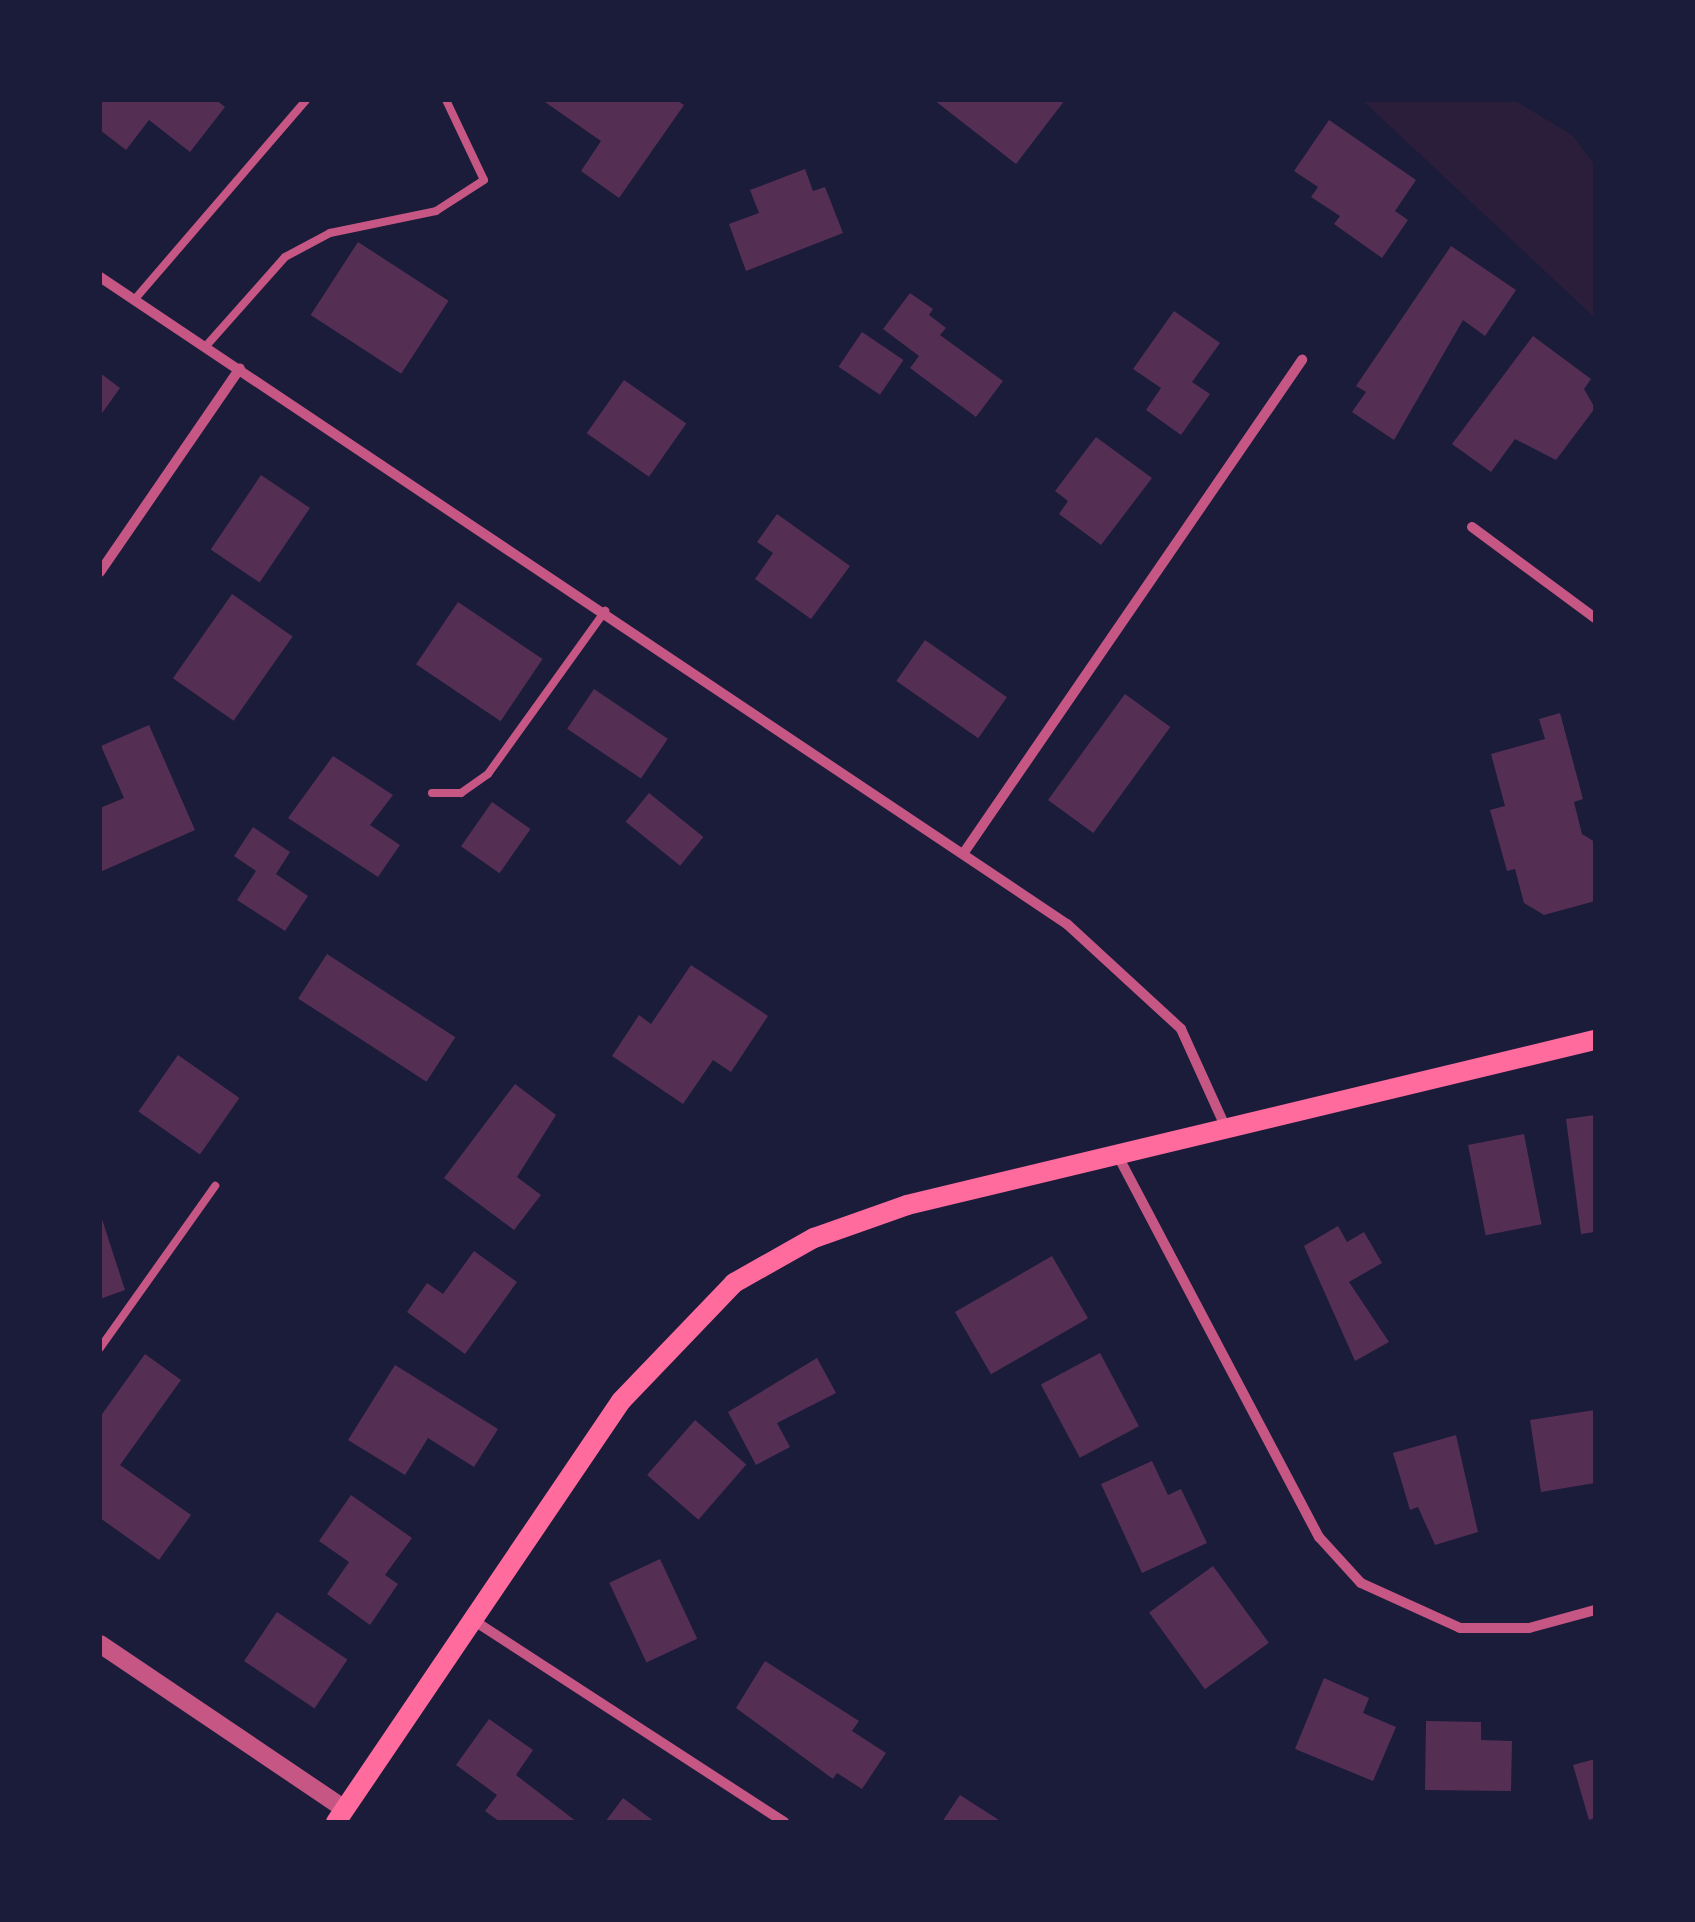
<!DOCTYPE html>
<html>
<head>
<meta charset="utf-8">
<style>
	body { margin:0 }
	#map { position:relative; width:1695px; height:1922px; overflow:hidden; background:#1b1b3a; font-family:Arial,sans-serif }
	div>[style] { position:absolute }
	.green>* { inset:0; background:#2a1e3b }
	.building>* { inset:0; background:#542f53; transform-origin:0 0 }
	.service>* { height:8px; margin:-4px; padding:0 4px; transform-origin:4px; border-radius:4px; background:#c65784 }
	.minor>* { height:10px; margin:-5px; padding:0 5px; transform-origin:5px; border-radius:5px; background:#c65784 }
	.tertiary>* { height:18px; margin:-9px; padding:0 9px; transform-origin:9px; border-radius:9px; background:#c65784 }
	.secondary>* { height:20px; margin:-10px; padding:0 10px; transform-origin:10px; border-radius:10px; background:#ff6b9d }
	span { translate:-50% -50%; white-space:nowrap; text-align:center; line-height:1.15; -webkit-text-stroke:10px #1b1b3a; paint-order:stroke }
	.frame { position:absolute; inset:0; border:102px solid #1b1b3a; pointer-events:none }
</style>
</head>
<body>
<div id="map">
	<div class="green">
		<i style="clip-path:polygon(1362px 100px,1514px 100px,1572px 135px,1595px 165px,1595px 318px)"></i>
	</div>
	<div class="building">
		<i style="clip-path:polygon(100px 100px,216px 100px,225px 107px,190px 152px,149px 120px,126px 150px,100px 130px)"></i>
		<i style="clip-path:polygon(542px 100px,676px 100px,684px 105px,619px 198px,581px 171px,601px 141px)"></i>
		<i style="clip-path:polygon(934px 100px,1065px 100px,1016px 164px)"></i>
		<i style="clip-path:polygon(1329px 120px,1416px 180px,1395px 211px,1408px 220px,1382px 258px,1334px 224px,1340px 216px,1311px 197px,1318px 187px,1294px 171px)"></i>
		<i style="clip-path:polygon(805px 169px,813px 191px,825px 187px,843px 233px,746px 271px,729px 224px,759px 213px,750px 190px)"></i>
		<i style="left:358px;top:242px;width:108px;height:87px;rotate:33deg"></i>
		<i style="clip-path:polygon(1451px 246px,1516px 290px,1485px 336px,1463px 320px,1394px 440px,1352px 412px,1366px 392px,1356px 386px)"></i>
		<i style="clip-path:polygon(910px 293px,933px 309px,929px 315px,946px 328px,940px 335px,1003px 381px,976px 417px,910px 368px,919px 356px,883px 329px)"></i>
		<i style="clip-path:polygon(1174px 311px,1220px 343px,1192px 382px,1210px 394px,1181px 435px,1146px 410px,1161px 388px,1133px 369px)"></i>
		<i style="left:862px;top:332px;width:50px;height:42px;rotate:34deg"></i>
		<i style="clip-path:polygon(1533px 336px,1591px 379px,1584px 389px,1595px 408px,1556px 460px,1515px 439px,1491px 472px,1452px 444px)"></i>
		<i style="clip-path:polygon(100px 373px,120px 388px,100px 416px)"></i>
		<i style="left:624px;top:380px;width:76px;height:65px;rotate:35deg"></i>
		<i style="clip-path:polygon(1096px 437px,1152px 478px,1101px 545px,1059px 514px,1068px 501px,1055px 491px)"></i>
		<i style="left:261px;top:475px;width:59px;height:90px;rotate:34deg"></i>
		<i style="clip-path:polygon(777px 514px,850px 566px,811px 619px,755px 579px,773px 553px,757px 542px)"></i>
		<i style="left:232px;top:594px;width:74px;height:103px;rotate:35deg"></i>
		<i style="left:458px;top:602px;width:102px;height:75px;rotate:34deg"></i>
		<i style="left:925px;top:640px;width:100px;height:50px;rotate:35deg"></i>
		<i style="left:594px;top:689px;width:89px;height:48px;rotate:34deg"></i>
		<i style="left:1125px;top:694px;width:56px;height:131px;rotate:36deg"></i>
		<i style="clip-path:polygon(1560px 713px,1583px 799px,1574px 802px,1582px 834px,1595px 842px,1595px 901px,1544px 915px,1524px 903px,1515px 869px,1507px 871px,1490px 810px,1505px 806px,1491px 754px,1545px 739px,1539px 719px)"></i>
		<i style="clip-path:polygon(149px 725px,195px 830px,100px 872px,100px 808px,124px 798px,101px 746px)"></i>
		<i style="clip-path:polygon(333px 756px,393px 795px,370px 825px,400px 845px,378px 877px,288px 818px)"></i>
		<i style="left:649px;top:793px;width:70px;height:37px;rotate:39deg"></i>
		<i style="left:492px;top:802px;width:47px;height:54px;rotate:35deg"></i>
		<i style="clip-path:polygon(253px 827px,290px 852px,276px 874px,308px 896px,285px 931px,237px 900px,256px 871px,234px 856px)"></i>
		<i style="left:327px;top:954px;width:153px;height:53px;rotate:33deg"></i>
		<i style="clip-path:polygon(691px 965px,768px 1016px,731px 1072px,713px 1060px,683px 1104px,612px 1056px,639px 1015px,651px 1024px)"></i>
		<i style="left:178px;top:1055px;width:75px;height:69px;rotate:35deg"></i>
		<i style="clip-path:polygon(515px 1084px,556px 1115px,517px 1177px,541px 1195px,514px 1230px,444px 1178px)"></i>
		<i style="clip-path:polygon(1595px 1115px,1595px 1232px,1581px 1234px,1566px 1119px)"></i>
		<i style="left:1524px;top:1134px;width:92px;height:57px;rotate:79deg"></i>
		<i style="clip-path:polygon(101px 1216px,125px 1290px,100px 1299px,100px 1217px)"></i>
		<i style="clip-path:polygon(1338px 1226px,1347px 1242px,1364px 1232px,1382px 1263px,1349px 1282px,1389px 1342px,1355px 1361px,1304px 1246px)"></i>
		<i style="clip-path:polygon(474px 1251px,517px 1282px,465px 1354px,407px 1312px,427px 1283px,443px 1294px)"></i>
		<i style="left:1052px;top:1256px;width:72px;height:112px;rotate:60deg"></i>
		<i style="left:1100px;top:1353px;width:83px;height:67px;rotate:62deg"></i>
		<i style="clip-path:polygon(145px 1354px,181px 1380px,120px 1465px,191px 1515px,159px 1560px,100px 1518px,100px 1417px)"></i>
		<i style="clip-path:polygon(817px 1358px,836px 1393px,777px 1423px,790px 1447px,756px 1465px,728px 1412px)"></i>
		<i style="clip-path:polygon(395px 1365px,498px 1429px,474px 1467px,428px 1438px,405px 1475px,348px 1440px)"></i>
		<i style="clip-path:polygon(1595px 1410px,1595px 1483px,1541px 1492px,1530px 1420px)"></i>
		<i style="left:695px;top:1420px;width:68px;height:73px;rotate:41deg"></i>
		<i style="clip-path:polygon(1456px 1435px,1478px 1532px,1435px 1545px,1418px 1507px,1410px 1510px,1393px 1453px)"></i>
		<i style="clip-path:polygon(1152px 1461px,1168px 1495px,1181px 1489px,1207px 1543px,1142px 1573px,1101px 1484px)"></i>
		<i style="clip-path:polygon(351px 1495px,412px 1538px,385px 1575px,398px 1584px,370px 1625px,327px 1594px,349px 1562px,319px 1541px)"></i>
		<i style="left:660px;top:1559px;width:88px;height:56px;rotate:65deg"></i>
		<i style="left:1213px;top:1566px;width:95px;height:79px;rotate:54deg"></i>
		<i style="left:277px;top:1612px;width:85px;height:59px;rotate:34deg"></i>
		<i style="clip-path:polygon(765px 1661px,859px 1721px,852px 1731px,886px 1753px,862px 1789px,837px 1773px,833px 1779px,736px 1708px)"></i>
		<i style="clip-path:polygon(1324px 1678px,1369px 1698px,1363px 1713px,1396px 1727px,1373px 1781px,1295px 1749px)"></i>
		<i style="clip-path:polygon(489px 1719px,533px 1750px,516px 1775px,577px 1822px,500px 1822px,485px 1811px,497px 1795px,456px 1765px)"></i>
		<i style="clip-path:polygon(1426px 1721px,1481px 1722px,1481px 1740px,1512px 1741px,1511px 1791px,1425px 1790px)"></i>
		<i style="clip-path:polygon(1595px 1759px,1595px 1818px,1589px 1820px,1573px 1765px)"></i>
		<i style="clip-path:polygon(960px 1795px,1002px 1822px,942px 1822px)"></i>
		<i style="clip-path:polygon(623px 1798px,655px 1822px,605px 1822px)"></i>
	</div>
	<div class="service">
		<i style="left:135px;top:299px;width:262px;rotate:-49.3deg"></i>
		<i style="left:206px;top:346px;width:119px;rotate:-48.4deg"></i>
		<i style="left:285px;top:257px;width:51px;rotate:-28.1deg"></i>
		<i style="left:330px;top:233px;width:108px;rotate:-11.7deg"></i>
		<i style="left:436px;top:211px;width:57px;rotate:-32.9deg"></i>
		<i style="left:484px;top:180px;width:89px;rotate:-115.4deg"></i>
		<i style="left:432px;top:793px;width:29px"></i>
		<i style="left:461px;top:793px;width:33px;rotate:-35deg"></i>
		<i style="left:488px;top:774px;width:201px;rotate:-54.3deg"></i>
		<i style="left:100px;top:1348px;width:199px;rotate:-54.6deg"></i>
	</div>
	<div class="minor">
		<i style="left:100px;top:277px;width:1163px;rotate:33.79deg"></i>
		<i style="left:1067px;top:924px;width:155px;rotate:42.6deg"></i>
		<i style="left:1181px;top:1029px;width:109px;rotate:65.6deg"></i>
		<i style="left:1472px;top:527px;width:153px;rotate:36.5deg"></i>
		<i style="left:100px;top:572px;width:247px;rotate:-55.5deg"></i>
		<i style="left:965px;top:851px;width:596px;rotate:-55.54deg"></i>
		<i style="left:1118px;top:1156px;width:431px;rotate:62.2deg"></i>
		<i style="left:1319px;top:1537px;width:62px;rotate:47.6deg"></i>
		<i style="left:1361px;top:1583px;width:109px;rotate:24.4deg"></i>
		<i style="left:1460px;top:1628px;width:69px"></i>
		<i style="left:1529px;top:1628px;width:68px;rotate:-15.3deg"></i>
		<i style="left:473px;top:1620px;width:371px;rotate:33deg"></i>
	</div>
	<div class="tertiary">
		<i style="left:100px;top:1644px;width:295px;rotate:34deg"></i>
	</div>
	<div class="secondary">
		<i style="left:336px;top:1822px;width:508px;rotate:-55.9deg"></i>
		<i style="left:621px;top:1401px;width:163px;rotate:-46.2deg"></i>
		<i style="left:734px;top:1283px;width:92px;rotate:-29.4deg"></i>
		<i style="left:814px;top:1238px;width:99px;rotate:-19.5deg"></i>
		<i style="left:907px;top:1205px;width:708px;rotate:-13.49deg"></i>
	</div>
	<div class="frame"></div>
</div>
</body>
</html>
